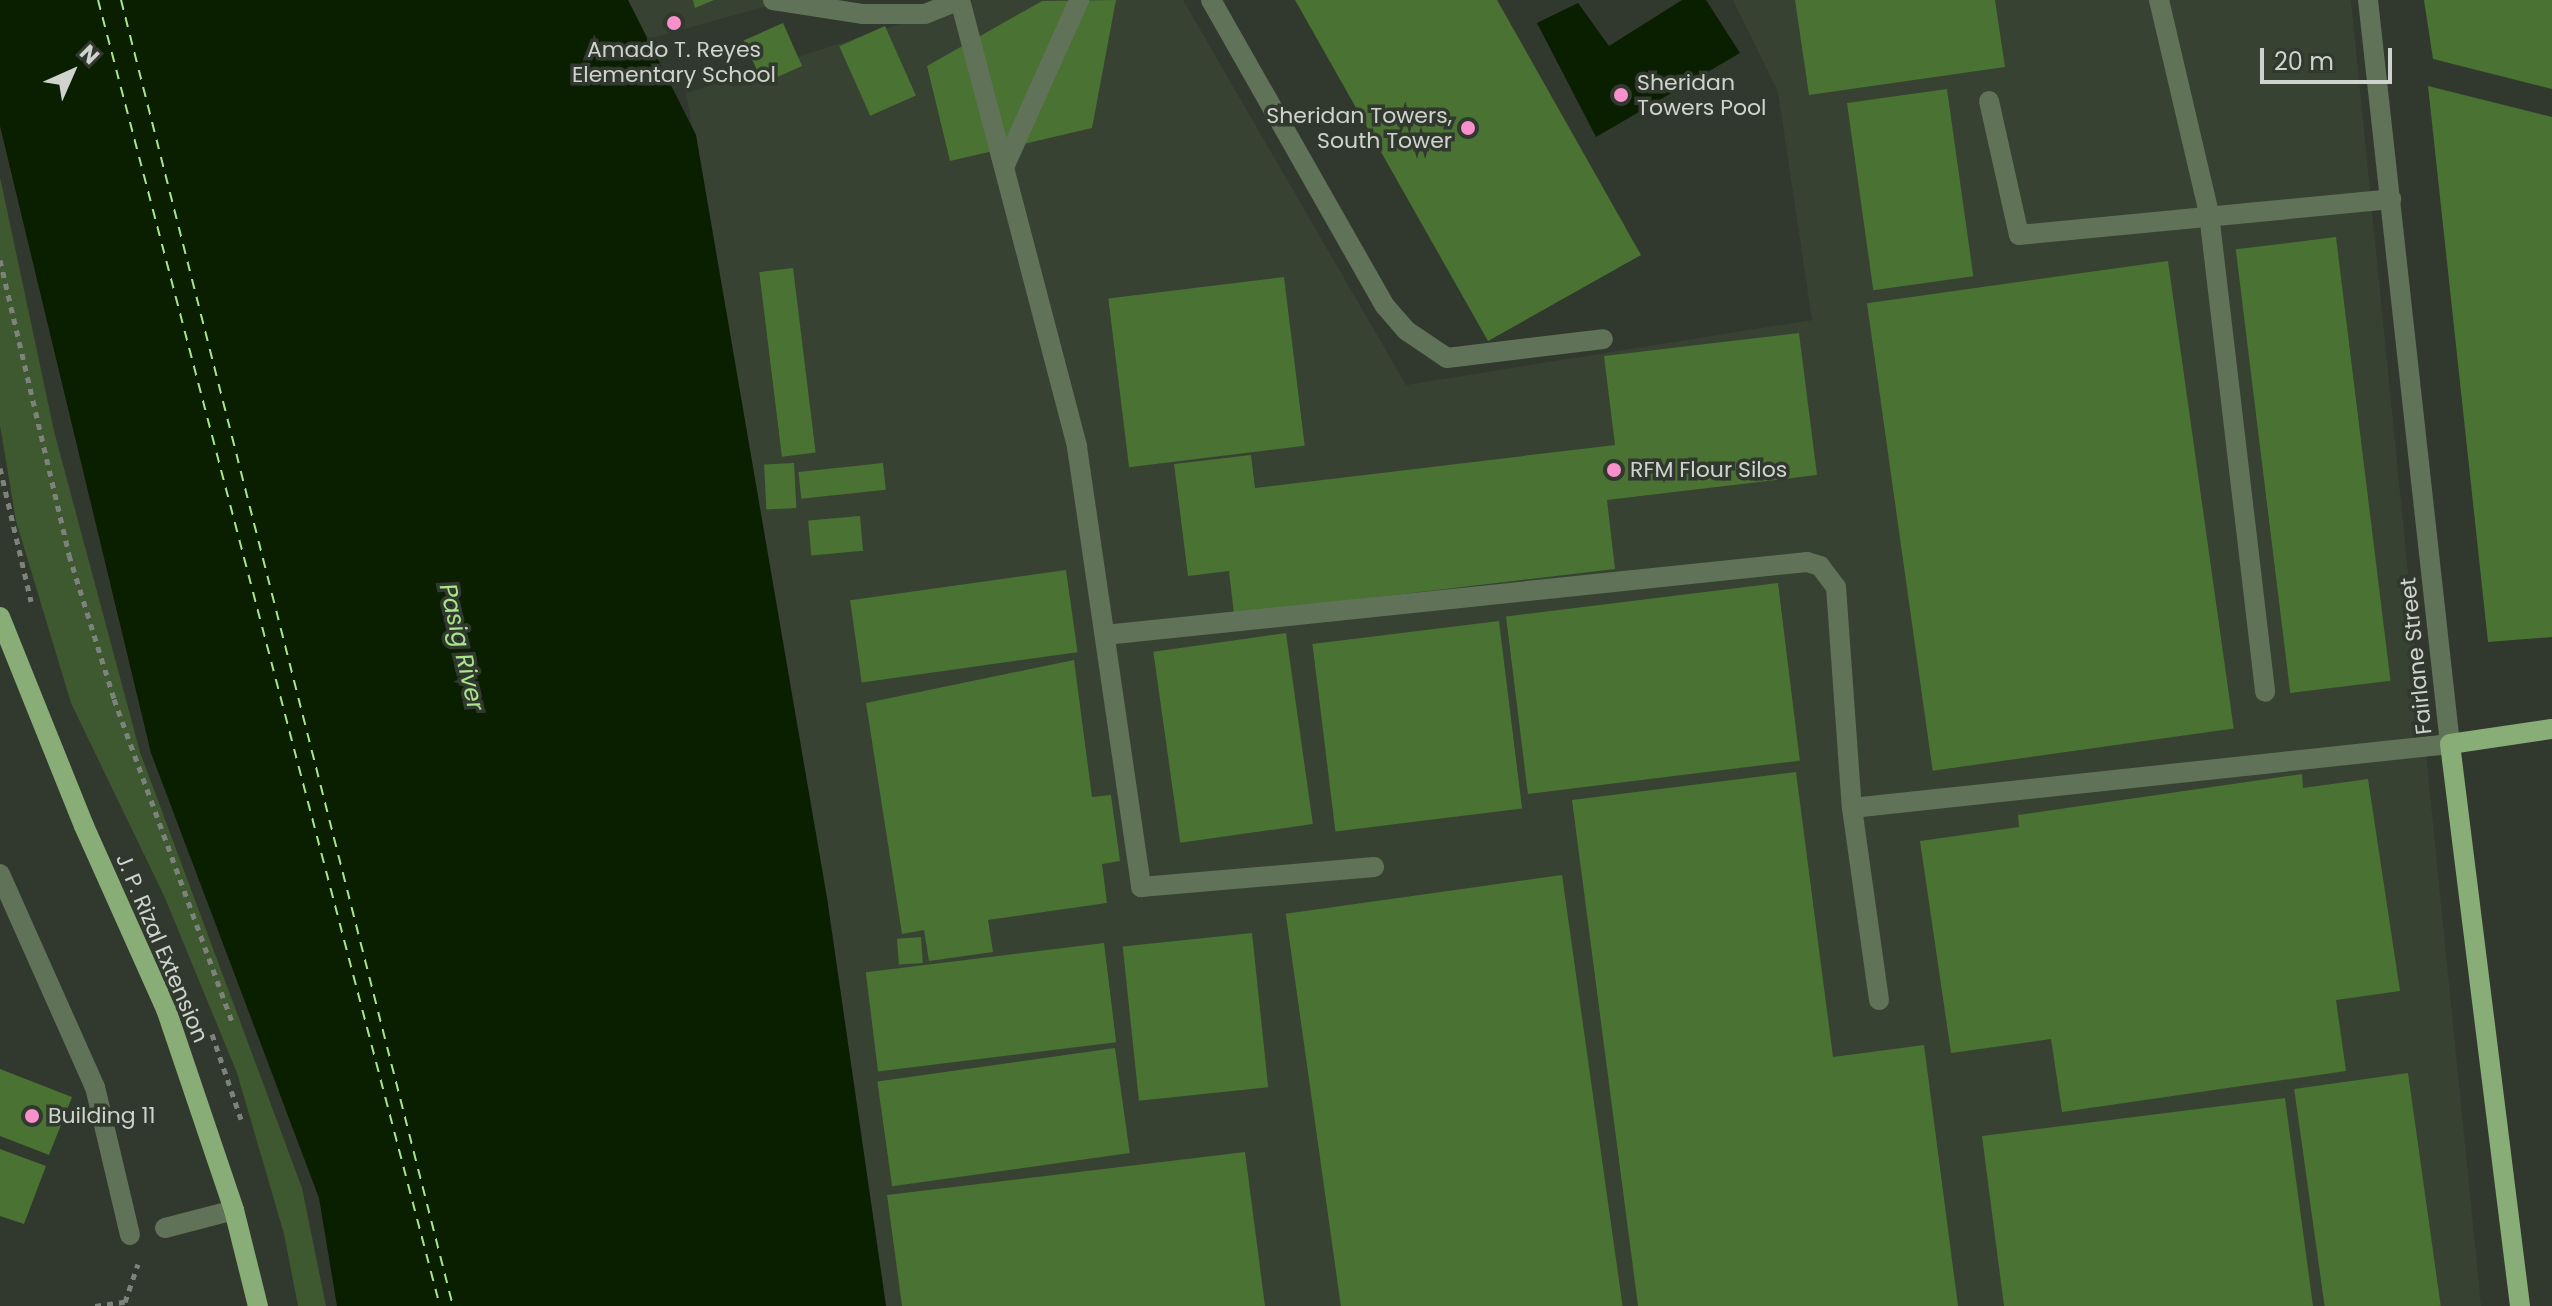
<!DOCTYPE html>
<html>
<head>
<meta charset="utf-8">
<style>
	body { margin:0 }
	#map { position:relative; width:2552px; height:1306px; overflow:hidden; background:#31382e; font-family:Poppins,sans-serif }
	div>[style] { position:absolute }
	.built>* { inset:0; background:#374232 }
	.green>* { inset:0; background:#3e5830 }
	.water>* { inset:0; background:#0a1e00 }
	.ferry>* { height:2px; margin-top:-1px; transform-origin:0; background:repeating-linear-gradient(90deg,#a9e58b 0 10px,transparent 0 18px) }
	.building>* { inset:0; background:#497233; transform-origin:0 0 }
	.path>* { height:5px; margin-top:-2.5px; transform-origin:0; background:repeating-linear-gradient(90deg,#7d837b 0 6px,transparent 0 12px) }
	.minor>* { height:20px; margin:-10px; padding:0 10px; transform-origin:10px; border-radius:10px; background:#607257 }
	.major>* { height:20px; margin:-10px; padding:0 10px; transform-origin:10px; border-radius:10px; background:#88ad76 }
	.dots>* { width:22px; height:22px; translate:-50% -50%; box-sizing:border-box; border:4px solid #31382e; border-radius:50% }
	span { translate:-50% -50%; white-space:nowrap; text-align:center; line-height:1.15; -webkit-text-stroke:7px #31382e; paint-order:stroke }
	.poi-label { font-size:22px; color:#cfd3cd }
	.left { translate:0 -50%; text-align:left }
	.right { translate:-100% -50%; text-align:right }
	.street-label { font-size:22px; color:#cfd3cd }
	.water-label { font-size:24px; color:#a9e58b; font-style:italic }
	.north { position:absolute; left:32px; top:32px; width:80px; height:80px; -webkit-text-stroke:6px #31382e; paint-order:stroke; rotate:45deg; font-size:22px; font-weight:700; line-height:32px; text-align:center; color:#cfd3cd }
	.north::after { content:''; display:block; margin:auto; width:28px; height:36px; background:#cfd3cd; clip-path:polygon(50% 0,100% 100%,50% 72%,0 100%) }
	.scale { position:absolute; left:2260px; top:48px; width:132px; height:36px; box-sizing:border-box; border:4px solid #cfd3cd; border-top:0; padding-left:10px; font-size:24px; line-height:28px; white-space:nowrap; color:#cfd3cd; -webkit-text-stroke:6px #31382e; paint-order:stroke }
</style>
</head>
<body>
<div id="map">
	<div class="built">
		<i style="clip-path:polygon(628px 0,765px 0,768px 6px,648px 39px)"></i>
		<i style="clip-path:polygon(974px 0,1183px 0,1406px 385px,1812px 320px,1778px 92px,1733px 0,2351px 0,2481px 1306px,886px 1306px,827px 898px,686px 93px)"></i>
	</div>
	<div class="green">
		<i style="clip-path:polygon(0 177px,54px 431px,140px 752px,302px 1188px,326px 1306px,298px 1306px,284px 1234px,237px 1073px,165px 898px,71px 703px,16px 521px,0 425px)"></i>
	</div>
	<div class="water">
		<i style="clip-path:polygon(0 0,628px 0,696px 135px,827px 898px,886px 1306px,337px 1306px,319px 1198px,151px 753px,0 126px)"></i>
		<i style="clip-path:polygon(1682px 0,1706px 0,1740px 53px,1596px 137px,1537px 23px,1578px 3px,1609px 46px)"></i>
	</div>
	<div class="ferry">
		<i style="left:98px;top:0;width:1350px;rotate:75.33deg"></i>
		<i style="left:121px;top:0;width:1348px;rotate:75.74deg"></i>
	</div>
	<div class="building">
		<i style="clip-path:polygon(693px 0,714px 0,695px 8px)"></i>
		<i style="clip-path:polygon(1116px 0,1092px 128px,950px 161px,927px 66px,1042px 1px)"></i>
		<i style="clip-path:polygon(1295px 0,1497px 0,1641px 255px,1488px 341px)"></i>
		<i style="clip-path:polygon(1795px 0,1995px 0,2005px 67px,1809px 95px)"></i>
		<i style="clip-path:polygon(2424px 0,2552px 0,2552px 89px,2433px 59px)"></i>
		<i style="left:783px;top:23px;width:47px;height:43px;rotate:66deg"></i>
		<i style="left:885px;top:26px;width:76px;height:50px;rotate:66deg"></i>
		<i style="clip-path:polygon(2428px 86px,2552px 117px,2552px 637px,2488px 642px)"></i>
		<i style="left:1947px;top:89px;width:189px;height:101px;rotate:82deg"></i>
		<i style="left:2336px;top:237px;width:447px;height:101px;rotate:83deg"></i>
		<i style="left:2168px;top:261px;width:472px;height:304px;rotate:82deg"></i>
		<i style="left:793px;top:268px;width:186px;height:34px;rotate:83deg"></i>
		<i style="left:1284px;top:277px;width:170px;height:177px;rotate:83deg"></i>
		<i style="clip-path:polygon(1799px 333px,1817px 475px,1607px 500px,1615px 569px,1234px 614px,1229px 571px,1188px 576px,1174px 464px,1251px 455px,1255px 488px,1615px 445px,1604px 356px)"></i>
		<i style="left:794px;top:463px;width:45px;height:30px;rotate:87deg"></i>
		<i style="left:883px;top:463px;width:27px;height:85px;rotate:84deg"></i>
		<i style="left:860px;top:516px;width:35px;height:52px;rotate:85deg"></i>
		<i style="left:1066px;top:570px;width:83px;height:218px;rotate:82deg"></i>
		<i style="left:1778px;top:583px;width:179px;height:274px;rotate:83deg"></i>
		<i style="left:1499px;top:621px;width:189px;height:188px;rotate:83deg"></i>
		<i style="left:1286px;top:633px;width:193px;height:134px;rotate:82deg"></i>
		<i style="clip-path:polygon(1074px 660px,1092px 797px,1111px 795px,1120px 861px,1102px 864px,1107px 903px,988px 920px,993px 952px,929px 961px,924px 930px,902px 934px,866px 703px)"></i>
		<i style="clip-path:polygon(1796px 772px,1833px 1057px,1924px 1045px,1958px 1306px,1638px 1306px,1572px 800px)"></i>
		<i style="clip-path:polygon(2302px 774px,2303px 788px,2368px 779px,2400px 991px,2336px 1000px,2346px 1071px,2062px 1112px,2051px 1039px,1951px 1053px,1920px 841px,2019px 827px,2018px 815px)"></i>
		<i style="left:1562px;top:875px;width:435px;height:279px;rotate:82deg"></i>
		<i style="left:1252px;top:933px;width:155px;height:130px;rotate:84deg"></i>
		<i style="left:921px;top:937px;width:26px;height:24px;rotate:86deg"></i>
		<i style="left:1104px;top:943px;width:100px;height:240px;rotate:83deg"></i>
		<i style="left:1115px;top:1048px;width:106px;height:240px;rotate:82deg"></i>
		<i style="clip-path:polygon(0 1069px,72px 1097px,49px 1155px,0 1136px)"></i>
		<i style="left:2408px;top:1073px;width:235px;height:115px;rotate:82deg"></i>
		<i style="clip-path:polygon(2285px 1098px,2313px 1306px,2004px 1306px,1982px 1136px)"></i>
		<i style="clip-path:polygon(0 1149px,46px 1166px,24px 1224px,0 1216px)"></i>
		<i style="clip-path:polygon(1245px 1152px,1265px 1306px,902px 1306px,887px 1195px)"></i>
	</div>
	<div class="path">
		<i style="left:0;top:260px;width:303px;rotate:76.8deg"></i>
		<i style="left:69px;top:555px;width:151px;rotate:72.6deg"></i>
		<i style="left:114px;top:699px;width:347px;rotate:69.9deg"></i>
		<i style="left:0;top:468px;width:137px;rotate:76.9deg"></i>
		<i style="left:212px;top:1034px;width:90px;rotate:71.2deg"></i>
		<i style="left:95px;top:1306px;width:30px;rotate:-8deg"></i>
		<i style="left:125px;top:1302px;width:40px;rotate:-71.1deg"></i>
	</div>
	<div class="minor">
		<i style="left:773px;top:0;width:90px;rotate:8.9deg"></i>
		<i style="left:862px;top:14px;width:63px"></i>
		<i style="left:925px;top:14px;width:38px;rotate:-22deg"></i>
		<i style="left:960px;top:0;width:462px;rotate:75.3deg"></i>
		<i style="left:1077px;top:447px;width:445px;rotate:81.7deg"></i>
		<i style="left:1141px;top:887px;width:234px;rotate:-4.9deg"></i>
		<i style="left:1211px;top:0;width:352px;rotate:60.4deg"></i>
		<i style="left:1385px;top:306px;width:33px;rotate:49deg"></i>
		<i style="left:1407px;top:331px;width:48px;rotate:34deg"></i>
		<i style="left:1447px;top:358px;width:157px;rotate:-6.9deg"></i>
		<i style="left:2159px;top:0;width:220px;rotate:76.8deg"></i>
		<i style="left:2209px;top:214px;width:481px;rotate:83.3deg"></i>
		<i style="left:1989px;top:101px;width:137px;rotate:77.4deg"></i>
		<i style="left:2019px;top:235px;width:374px;rotate:-5.5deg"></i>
		<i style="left:1005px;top:165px;width:181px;rotate:-65.8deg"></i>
		<i style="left:1105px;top:635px;width:706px;rotate:-5.94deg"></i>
		<i style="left:1807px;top:562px;width:14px;rotate:17deg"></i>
		<i style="left:1820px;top:566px;width:26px;rotate:53deg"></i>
		<i style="left:1836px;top:587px;width:222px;rotate:85.9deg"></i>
		<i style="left:1852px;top:808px;width:194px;rotate:82deg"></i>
		<i style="left:1852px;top:808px;width:601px;rotate:-6.11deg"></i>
		<i style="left:2450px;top:744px;width:749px;rotate:-96.29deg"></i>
		<i style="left:0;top:874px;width:233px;rotate:66deg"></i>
		<i style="left:95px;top:1087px;width:152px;rotate:76.7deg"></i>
		<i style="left:165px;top:1228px;width:71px;rotate:-14.6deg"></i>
	</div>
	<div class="major">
		<i style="left:0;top:617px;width:225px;rotate:68.1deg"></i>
		<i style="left:84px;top:826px;width:201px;rotate:65.9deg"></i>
		<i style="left:166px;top:1009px;width:212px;rotate:71.3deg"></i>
		<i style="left:234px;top:1210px;width:99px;rotate:76deg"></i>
		<i style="left:2520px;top:1306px;width:566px;rotate:-97.1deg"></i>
		<i style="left:2450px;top:744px;width:103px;rotate:-8.4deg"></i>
	</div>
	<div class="dots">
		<i style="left:674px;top:23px;background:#f890cb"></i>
		<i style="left:1621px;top:95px;background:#f890cb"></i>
		<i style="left:1468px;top:128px;background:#f890cb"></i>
		<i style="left:1614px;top:470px;background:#f890cb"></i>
		<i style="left:32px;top:1116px;background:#f890cb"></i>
	</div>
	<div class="poi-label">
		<span style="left:674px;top:62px">Amado T. Reyes<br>Elementary School</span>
		<span class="left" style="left:1637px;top:95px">Sheridan<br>Towers Pool</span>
		<span class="right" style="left:1452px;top:128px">Sheridan Towers,<br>South Tower</span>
		<span class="left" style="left:1630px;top:470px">RFM Flour Silos</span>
		<span class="left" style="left:48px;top:1116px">Building 11</span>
	</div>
	<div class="street-label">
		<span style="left:2416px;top:656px;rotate:-96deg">Fairlane Street</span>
		<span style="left:162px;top:948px;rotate:67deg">J. P. Rizal Extension</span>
	</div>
	<div class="water-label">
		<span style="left:462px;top:647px;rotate:77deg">Pasig River</span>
	</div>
	<div class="north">N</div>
	<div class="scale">20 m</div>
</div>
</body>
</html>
